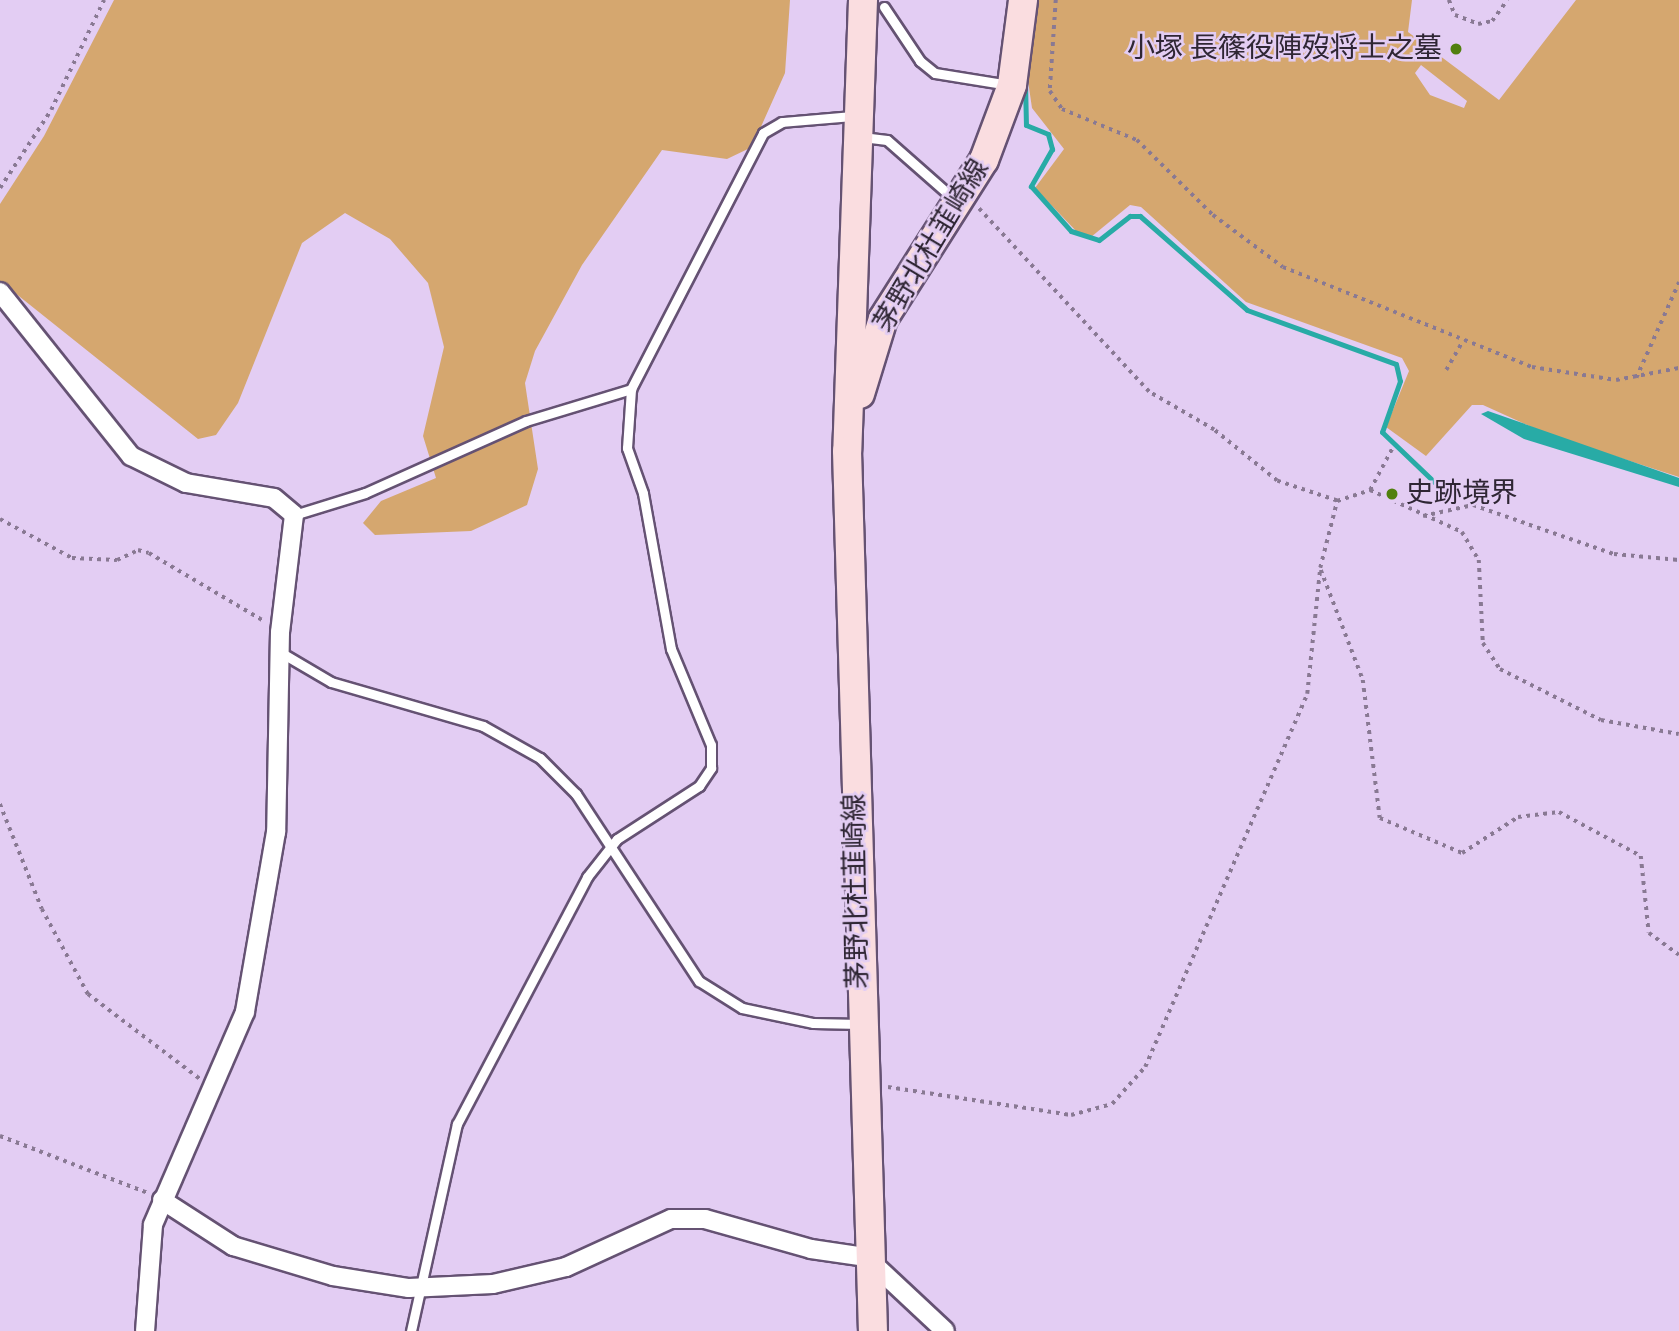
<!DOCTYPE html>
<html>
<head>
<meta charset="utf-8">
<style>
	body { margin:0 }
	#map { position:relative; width:1679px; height:1331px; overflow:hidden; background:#e3cdf3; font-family:Spectral,"Noto Sans JP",serif }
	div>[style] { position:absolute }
	.green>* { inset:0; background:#d5a76f }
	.water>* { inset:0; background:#28aba6 }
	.stream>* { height:5px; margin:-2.5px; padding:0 2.5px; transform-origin:2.5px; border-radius:2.5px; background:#28aba6 }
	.path>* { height:3.5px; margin-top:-1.75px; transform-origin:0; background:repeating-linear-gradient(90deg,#897993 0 3.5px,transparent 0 8.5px) }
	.roads { filter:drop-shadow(2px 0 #655273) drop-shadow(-2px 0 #655273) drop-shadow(0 2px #655273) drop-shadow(0 -2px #655273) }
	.service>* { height:9px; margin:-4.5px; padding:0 4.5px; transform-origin:4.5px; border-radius:4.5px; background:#fff }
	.minor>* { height:18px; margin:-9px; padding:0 9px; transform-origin:9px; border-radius:9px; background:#fff }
	.primary>* { height:28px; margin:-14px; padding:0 14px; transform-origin:14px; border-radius:14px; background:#fadde0 }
	.dots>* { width:19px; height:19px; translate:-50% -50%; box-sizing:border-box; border:4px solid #e3cdf3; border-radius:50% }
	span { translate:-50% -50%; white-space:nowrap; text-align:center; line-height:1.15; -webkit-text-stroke:5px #e3cdf3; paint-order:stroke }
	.poi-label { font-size:28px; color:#2f2634 }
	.right { translate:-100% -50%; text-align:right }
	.left { translate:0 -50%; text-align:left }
	.street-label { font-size:28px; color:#2f2634 }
</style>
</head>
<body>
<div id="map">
	<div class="green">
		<i style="clip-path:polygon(114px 0,790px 0,785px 73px,752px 147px,727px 159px,662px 150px,582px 265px,535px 351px,525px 383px,538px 469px,527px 505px,471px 531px,375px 535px,363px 523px,381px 501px,436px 478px,423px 436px,444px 347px,428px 283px,390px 239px,345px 213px,302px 243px,238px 403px,216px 435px,198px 439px,0 281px,0 204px,44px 136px)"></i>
		<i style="clip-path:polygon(evenodd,1032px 0,1412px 0,1408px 32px,1499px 100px,1576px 0,1679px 0,1679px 477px,1547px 434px,1483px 405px,1472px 405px,1426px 456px,1386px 427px,1409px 371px,1402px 358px,1246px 302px,1141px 207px,1130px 205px,1091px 237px,1078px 233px,1035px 188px,1064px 149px,1032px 108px,1027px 74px,1032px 0,1421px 65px,1467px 101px,1464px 108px,1430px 95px,1415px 73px,1421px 65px)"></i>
	</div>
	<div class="water">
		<i style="clip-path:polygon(1488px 411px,1679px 478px,1679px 487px,1524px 439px,1481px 414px)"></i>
	</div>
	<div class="stream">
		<i style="left:1025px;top:82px;width:43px;rotate:88.7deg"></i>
		<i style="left:1026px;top:125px;width:24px;rotate:22deg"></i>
		<i style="left:1048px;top:134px;width:16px;rotate:75deg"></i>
		<i style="left:1052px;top:149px;width:43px;rotate:119.6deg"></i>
		<i style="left:1031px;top:186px;width:60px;rotate:48.4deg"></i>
		<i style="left:1071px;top:231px;width:29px;rotate:18deg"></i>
		<i style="left:1099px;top:240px;width:39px;rotate:-38deg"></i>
		<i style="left:1130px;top:216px;width:10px"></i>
		<i style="left:1140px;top:216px;width:142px;rotate:41.3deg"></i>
		<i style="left:1247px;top:310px;width:158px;rotate:19.9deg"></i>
		<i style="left:1396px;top:364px;width:17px;rotate:77deg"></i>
		<i style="left:1400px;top:381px;width:54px;rotate:109.4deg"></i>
		<i style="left:1382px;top:432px;width:94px;rotate:43.7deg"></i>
	</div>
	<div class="path">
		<i style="left:1056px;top:0;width:91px;rotate:93.8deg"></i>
		<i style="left:1050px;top:91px;width:22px;rotate:56deg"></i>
		<i style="left:1062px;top:109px;width:81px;rotate:22.5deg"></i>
		<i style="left:1137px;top:140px;width:107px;rotate:44.6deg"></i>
		<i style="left:1213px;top:215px;width:87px;rotate:36.6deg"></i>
		<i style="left:1283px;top:267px;width:268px;rotate:21.9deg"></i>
		<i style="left:1532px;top:367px;width:85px;rotate:8.8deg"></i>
		<i style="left:1616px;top:380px;width:64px;rotate:-10.8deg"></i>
		<i style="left:1449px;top:0;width:16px;rotate:68deg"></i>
		<i style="left:1455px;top:15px;width:25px;rotate:21deg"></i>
		<i style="left:1478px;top:24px;width:14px;rotate:-12deg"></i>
		<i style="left:1492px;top:21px;width:26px;rotate:-54deg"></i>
		<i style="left:0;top:188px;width:93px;rotate:-56.8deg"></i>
		<i style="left:51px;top:110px;width:122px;rotate:-64.3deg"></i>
		<i style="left:1446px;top:370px;width:34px;rotate:-60deg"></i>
		<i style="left:1636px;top:378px;width:105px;rotate:-65.9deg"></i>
		<i style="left:1370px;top:490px;width:49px;rotate:-61.9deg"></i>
		<i style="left:1337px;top:501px;width:35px;rotate:-18deg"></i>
		<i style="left:1370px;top:490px;width:101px;rotate:24.5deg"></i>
		<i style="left:1462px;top:532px;width:33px;rotate:59deg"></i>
		<i style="left:1479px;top:560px;width:83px;rotate:87.2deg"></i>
		<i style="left:1483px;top:643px;width:31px;rotate:57deg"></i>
		<i style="left:1500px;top:669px;width:113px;rotate:26.8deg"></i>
		<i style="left:1601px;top:720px;width:79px;rotate:10.2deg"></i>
		<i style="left:1423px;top:516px;width:51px;rotate:-12.4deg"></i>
		<i style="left:1473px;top:505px;width:149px;rotate:19.2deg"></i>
		<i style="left:1614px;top:554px;width:65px;rotate:5.3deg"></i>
		<i style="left:0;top:519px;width:82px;rotate:28.4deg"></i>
		<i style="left:72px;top:558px;width:45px;rotate:2.5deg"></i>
		<i style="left:117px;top:560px;width:23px;rotate:-25deg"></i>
		<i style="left:138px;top:550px;width:11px;rotate:15deg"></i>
		<i style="left:149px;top:553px;width:134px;rotate:30.6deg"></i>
		<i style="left:1321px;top:570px;width:118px;rotate:69.1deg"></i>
		<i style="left:1363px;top:680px;width:139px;rotate:83deg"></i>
		<i style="left:1380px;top:818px;width:89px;rotate:23.1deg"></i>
		<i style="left:1462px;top:853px;width:67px;rotate:-32.7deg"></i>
		<i style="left:1518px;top:817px;width:41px;rotate:-7deg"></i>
		<i style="left:1559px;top:812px;width:93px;rotate:28.2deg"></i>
		<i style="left:1641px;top:856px;width:77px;rotate:84.1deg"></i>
		<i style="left:1649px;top:933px;width:37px;rotate:36deg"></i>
		<i style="left:0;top:804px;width:113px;rotate:68.2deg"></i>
		<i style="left:42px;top:909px;width:97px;rotate:61.6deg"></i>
		<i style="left:88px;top:994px;width:141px;rotate:37.2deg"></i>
		<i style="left:888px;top:1087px;width:185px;rotate:8.7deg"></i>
		<i style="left:1071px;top:1115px;width:42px;rotate:-15deg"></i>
		<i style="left:1112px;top:1104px;width:50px;rotate:-48.3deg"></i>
		<i style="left:1145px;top:1067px;width:407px;rotate:-66.5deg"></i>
		<i style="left:1307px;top:694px;width:127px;rotate:-84.1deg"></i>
		<i style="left:1320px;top:568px;width:69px;rotate:-75.8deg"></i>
		<i style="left:1337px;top:501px;width:63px;rotate:-161.6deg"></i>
		<i style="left:1277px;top:481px;width:81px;rotate:-141deg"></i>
		<i style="left:1214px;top:430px;width:75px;rotate:-149.7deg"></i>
		<i style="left:1149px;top:392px;width:250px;rotate:-132.9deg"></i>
		<i style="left:0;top:1136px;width:159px;rotate:21.1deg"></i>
	</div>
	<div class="roads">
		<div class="service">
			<i style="left:884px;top:7px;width:65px;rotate:56.3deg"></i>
			<i style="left:920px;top:61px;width:19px;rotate:39deg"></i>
			<i style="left:935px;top:73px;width:75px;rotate:9.2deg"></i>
			<i style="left:862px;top:137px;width:25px;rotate:7deg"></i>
			<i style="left:887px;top:140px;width:91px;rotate:41.4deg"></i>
			<i style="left:294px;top:515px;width:74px;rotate:-17.2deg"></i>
			<i style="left:365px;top:493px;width:176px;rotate:-24.1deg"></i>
			<i style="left:526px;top:421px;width:110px;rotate:-16.9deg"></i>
			<i style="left:631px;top:389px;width:288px;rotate:-62.7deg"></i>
			<i style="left:763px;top:133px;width:22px;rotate:-30deg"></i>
			<i style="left:782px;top:122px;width:72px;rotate:-4.8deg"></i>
			<i style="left:280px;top:652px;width:59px;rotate:30.5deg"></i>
			<i style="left:331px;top:682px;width:158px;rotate:16.1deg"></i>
			<i style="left:483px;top:726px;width:65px;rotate:29.3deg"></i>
			<i style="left:540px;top:758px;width:51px;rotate:45deg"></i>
			<i style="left:576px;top:794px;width:224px;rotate:56.7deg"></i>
			<i style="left:699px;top:981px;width:51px;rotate:32.1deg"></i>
			<i style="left:742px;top:1008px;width:73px;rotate:11.9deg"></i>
			<i style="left:813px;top:1023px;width:48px;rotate:1.2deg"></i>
			<i style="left:411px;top:1331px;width:212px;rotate:-77.5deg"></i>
			<i style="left:457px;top:1124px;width:279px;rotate:-62.2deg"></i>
			<i style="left:587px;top:877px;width:48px;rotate:-51.7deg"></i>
			<i style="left:617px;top:839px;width:98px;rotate:-32.9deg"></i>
			<i style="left:699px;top:786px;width:22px;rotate:-56deg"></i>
			<i style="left:711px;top:768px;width:23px;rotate:-90deg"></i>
			<i style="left:711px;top:745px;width:104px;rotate:-112.6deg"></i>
			<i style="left:671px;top:649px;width:158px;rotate:-100.2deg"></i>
			<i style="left:643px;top:493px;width:48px;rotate:-109.6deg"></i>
			<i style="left:627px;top:448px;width:59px;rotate:-86.1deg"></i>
		</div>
		<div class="minor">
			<i style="left:0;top:292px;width:210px;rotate:51.4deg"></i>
			<i style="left:131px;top:456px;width:61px;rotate:26.1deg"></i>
			<i style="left:186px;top:483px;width:89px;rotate:9.7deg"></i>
			<i style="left:274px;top:498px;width:26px;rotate:40deg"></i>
			<i style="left:294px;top:515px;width:118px;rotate:96.8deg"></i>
			<i style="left:280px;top:632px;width:200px;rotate:91.1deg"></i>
			<i style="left:276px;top:832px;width:183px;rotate:99.8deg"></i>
			<i style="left:245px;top:1012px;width:232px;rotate:113.4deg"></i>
			<i style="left:153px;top:1225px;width:106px;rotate:94.3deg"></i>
			<i style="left:162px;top:1200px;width:85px;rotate:32.9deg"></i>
			<i style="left:233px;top:1246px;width:104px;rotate:16.7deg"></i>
			<i style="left:333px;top:1276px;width:77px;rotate:9deg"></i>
			<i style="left:409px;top:1288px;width:84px;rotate:-2.7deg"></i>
			<i style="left:493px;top:1284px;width:75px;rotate:-13.1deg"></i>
			<i style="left:566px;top:1267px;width:115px;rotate:-24.6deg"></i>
			<i style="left:671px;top:1219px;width:34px"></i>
			<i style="left:705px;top:1219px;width:110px;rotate:15.8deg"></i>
			<i style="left:811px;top:1249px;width:56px;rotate:8.3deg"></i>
			<i style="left:866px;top:1257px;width:108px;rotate:43.1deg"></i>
		</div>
		<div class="primary">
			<i style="left:863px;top:0;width:451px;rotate:92deg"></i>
			<i style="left:847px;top:451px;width:880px;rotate:88.31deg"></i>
			<i style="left:860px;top:394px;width:78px;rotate:-73deg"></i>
			<i style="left:883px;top:319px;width:188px;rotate:-57.6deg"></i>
			<i style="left:984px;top:160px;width:80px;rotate:-69.5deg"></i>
			<i style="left:1012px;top:85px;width:86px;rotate:-82.6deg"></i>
		</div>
	</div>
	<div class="dots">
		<i style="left:1456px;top:49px;background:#51800e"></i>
		<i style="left:1392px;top:494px;background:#51800e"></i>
	</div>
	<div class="poi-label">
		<span class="right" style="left:1442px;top:49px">小塚 長篠役陣歿将士之墓</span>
		<span class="left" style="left:1406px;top:494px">史跡境界</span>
	</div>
	<div class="street-label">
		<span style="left:932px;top:246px;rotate:-59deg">茅野北杜韮崎線</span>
		<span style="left:857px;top:891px;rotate:-91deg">茅野北杜韮崎線</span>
	</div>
</div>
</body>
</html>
